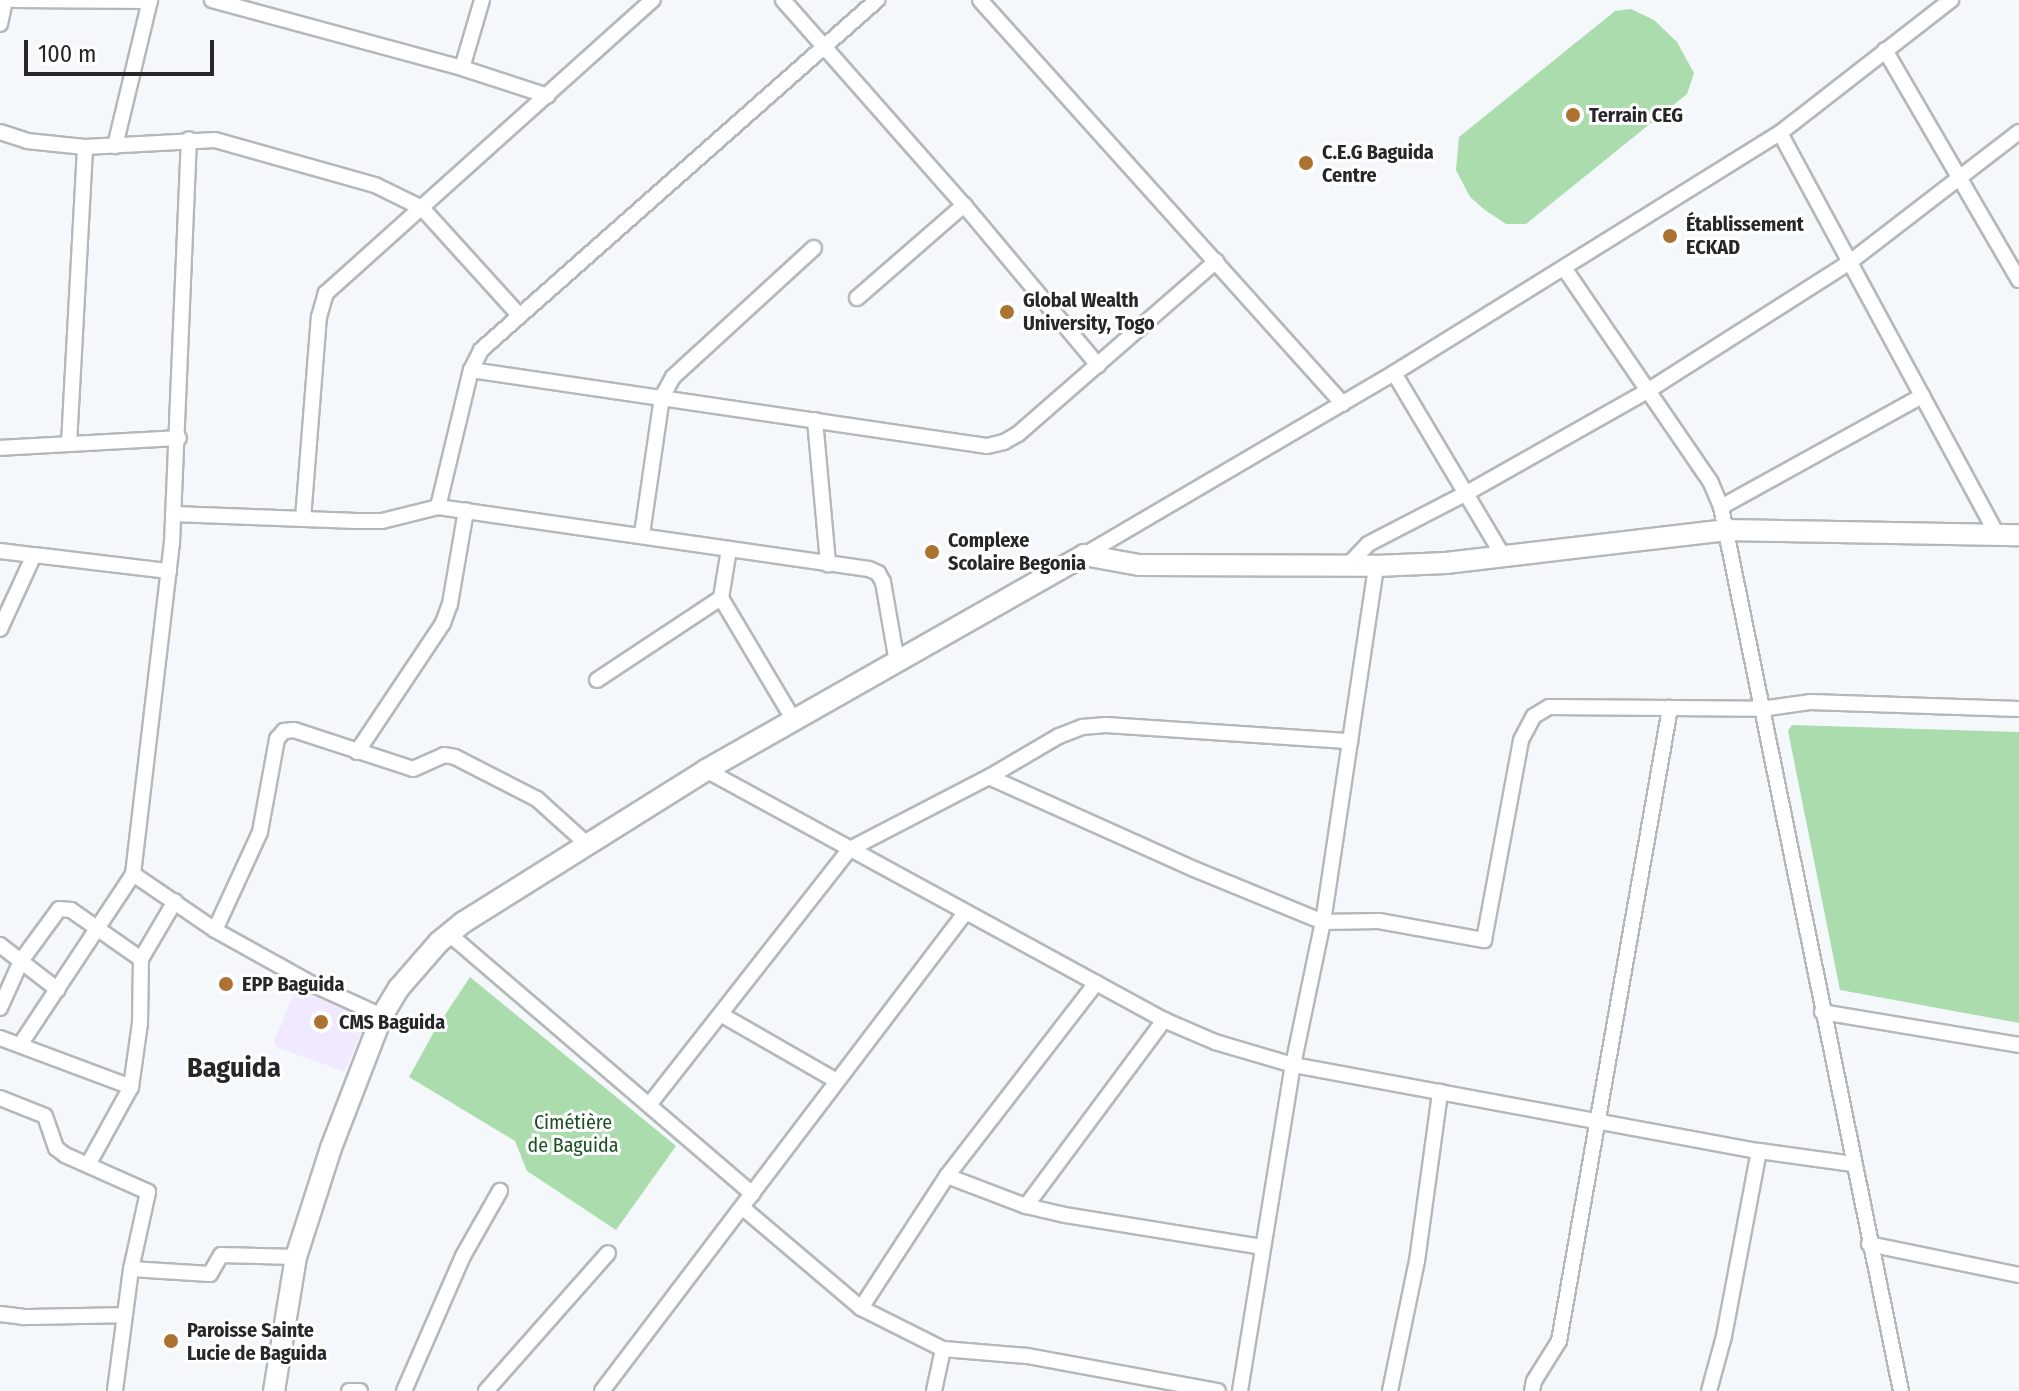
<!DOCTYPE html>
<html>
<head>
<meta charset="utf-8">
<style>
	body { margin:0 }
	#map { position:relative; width:2019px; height:1391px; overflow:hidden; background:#f5f8fb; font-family:"Fira Sans Condensed",sans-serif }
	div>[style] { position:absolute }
	.medical>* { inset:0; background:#f1e9ff }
	.green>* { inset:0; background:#abdcae }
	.roads { filter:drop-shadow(2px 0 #b5b8bb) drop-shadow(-2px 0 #b5b8bb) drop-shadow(0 2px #b5b8bb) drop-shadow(0 -2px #b5b8bb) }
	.street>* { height:14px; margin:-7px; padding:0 7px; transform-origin:7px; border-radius:7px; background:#fff }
	.secondary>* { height:20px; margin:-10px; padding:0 10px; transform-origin:10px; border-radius:10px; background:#fff }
	.dots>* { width:22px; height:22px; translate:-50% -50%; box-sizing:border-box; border:4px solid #fff; border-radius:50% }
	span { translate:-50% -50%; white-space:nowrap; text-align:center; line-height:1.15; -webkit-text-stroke:6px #fff; paint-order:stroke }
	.poi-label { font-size:20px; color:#262728; font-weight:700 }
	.left { translate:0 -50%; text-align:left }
	.park-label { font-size:20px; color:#1a5021 }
	.district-label { font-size:28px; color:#262728; font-weight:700 }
	.scale { position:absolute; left:24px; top:40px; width:190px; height:36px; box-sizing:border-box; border:4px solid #262728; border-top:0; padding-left:10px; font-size:24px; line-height:28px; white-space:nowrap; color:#262728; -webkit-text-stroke:6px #fff; paint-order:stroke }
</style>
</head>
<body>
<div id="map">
	<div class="medical">
		<i style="clip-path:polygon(302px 987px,357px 1014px,362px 1030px,345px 1072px,276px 1047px,274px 1041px,296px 988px)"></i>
	</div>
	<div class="green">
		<i style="clip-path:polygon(1631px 9px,1654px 20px,1677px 42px,1694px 73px,1687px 94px,1526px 224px,1506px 224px,1485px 210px,1470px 197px,1456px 170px,1459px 137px,1615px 11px)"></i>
		<i style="clip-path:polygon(1792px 725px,2019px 732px,2019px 1023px,1840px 990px,1788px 731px)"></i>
		<i style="clip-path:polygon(470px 977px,676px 1146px,616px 1230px,527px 1171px,515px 1141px,409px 1077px,435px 1030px)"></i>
	</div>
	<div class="roads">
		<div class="street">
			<i style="left:14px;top:0;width:136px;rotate:0.4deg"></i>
			<i style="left:212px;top:0;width:259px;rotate:15.2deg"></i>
			<i style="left:462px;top:68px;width:90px;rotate:18deg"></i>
			<i style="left:783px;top:0;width:273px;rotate:48.6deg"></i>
			<i style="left:964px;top:205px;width:209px;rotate:50.1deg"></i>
			<i style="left:980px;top:0;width:543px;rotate:48.06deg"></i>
			<i style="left:0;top:24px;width:25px;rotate:-78deg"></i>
			<i style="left:1885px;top:50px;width:266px;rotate:59.8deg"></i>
			<i style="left:462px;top:68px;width:71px;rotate:-73.6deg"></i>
			<i style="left:0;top:132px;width:28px;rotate:18deg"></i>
			<i style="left:27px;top:141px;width:58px;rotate:5.9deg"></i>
			<i style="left:85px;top:147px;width:130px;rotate:-3.1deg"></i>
			<i style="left:215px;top:140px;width:166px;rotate:15.7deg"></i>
			<i style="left:375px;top:185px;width:52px;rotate:26.1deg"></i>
			<i style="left:422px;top:208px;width:144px;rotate:47.8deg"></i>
			<i style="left:1780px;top:133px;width:456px;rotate:61.6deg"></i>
			<i style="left:115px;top:146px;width:150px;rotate:-76.5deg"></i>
			<i style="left:1564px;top:268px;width:260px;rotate:55.6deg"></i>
			<i style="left:1711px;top:483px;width:26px;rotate:67deg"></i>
			<i style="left:1721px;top:507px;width:902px;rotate:78.49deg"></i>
			<i style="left:857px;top:298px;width:142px;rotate:-41deg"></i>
			<i style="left:471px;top:370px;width:522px;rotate:8.38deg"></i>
			<i style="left:987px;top:446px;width:17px;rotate:-13deg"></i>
			<i style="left:1004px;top:442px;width:16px;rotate:-30deg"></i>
			<i style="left:1018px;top:434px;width:263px;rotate:-41.1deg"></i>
			<i style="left:1394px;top:373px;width:213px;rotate:59.2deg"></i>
			<i style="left:815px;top:420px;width:145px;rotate:84.8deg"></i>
			<i style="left:69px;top:444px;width:297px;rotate:-86.9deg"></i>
			<i style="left:0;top:448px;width:179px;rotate:-3.2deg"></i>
			<i style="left:438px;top:507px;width:141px;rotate:-76.5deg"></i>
			<i style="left:471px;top:370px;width:22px;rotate:-63deg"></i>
			<i style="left:481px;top:350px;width:529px;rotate:-41.47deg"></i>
			<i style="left:1721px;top:507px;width:230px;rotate:-28.9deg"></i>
			<i style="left:173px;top:514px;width:184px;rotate:2.2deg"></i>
			<i style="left:357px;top:521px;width:25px"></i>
			<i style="left:382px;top:521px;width:58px;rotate:-14deg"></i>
			<i style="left:438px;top:507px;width:435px;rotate:8.2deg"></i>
			<i style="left:869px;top:569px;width:10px;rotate:24deg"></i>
			<i style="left:878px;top:573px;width:10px;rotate:61deg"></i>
			<i style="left:883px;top:582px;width:81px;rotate:80.1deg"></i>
			<i style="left:303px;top:519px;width:203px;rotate:-85.5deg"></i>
			<i style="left:319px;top:317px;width:25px;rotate:-74deg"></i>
			<i style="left:326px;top:293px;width:439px;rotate:-41.9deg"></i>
			<i style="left:642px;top:534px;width:138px;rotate:-81.7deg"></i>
			<i style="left:662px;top:397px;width:23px;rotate:-61deg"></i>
			<i style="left:673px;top:377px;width:191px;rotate:-42.5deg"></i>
			<i style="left:0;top:551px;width:34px;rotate:7deg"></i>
			<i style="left:1084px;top:555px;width:359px;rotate:-30.4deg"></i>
			<i style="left:1394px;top:373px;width:455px;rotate:-31.9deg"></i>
			<i style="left:1780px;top:133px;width:217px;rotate:-37.9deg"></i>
			<i style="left:1347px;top:566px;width:30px;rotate:-46deg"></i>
			<i style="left:1368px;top:544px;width:111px;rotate:-27.3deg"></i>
			<i style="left:1467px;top:493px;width:209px;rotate:-29.5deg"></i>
			<i style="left:1649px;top:390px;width:238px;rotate:-32.5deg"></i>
			<i style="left:1850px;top:262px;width:213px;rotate:-37.6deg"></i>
			<i style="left:721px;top:598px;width:141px;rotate:59.2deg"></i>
			<i style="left:0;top:629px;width:81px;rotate:-65.3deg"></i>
			<i style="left:34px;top:555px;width:136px;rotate:6.8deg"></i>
			<i style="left:597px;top:680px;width:149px;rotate:-33.5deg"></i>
			<i style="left:721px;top:598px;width:50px;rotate:-80.7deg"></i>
			<i style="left:357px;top:752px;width:155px;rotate:-56.3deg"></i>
			<i style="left:443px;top:623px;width:20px;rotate:-70deg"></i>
			<i style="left:450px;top:604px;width:95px;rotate:-80.3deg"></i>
			<i style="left:706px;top:770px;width:522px;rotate:28.63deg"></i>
			<i style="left:1164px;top:1020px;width:56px;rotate:23.3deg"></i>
			<i style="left:1215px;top:1042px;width:81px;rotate:16.4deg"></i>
			<i style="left:1293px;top:1065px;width:474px;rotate:10.5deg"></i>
			<i style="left:1759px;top:1151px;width:95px;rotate:7.9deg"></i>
			<i style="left:989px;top:777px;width:225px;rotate:24.2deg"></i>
			<i style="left:1194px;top:869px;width:139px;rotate:22.3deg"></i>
			<i style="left:1323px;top:922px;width:56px;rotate:-1deg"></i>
			<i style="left:1379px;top:921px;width:107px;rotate:10.3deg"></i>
			<i style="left:1484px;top:940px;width:203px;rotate:-79.5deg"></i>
			<i style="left:1521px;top:740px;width:27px;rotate:-62deg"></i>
			<i style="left:1534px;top:716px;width:17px;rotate:-31deg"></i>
			<i style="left:1549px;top:707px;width:212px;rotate:0.5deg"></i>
			<i style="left:1761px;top:709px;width:49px;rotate:-8.1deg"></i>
			<i style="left:1810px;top:702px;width:209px;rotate:1.9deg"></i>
			<i style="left:133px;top:874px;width:99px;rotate:34.3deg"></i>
			<i style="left:215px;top:930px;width:113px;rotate:29.1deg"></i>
			<i style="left:314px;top:985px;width:75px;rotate:24.5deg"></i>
			<i style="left:215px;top:930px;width:108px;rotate:-65.3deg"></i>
			<i style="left:260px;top:832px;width:95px;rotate:-79.6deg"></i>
			<i style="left:277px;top:739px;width:11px;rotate:-49deg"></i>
			<i style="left:284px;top:731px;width:10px;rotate:-6deg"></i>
			<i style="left:294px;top:730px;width:125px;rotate:18.1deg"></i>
			<i style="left:413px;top:769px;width:34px;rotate:-24deg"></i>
			<i style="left:444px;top:755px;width:11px;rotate:10deg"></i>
			<i style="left:455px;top:757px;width:92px;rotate:27.1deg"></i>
			<i style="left:537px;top:799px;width:70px;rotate:42.1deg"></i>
			<i style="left:448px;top:933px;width:401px;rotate:40.6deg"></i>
			<i style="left:0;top:945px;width:73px;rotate:37.8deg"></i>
			<i style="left:0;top:1008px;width:51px;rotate:-65.9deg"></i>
			<i style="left:21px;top:961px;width:64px;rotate:-53.8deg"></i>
			<i style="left:59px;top:909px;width:12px;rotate:5deg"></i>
			<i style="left:71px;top:910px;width:85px;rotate:35deg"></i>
			<i style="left:1822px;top:1012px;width:200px;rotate:9.5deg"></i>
			<i style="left:722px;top:1015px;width:130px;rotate:29.9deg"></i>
			<i style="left:0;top:1038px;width:140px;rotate:20.5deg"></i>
			<i style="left:20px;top:1045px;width:205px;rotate:-56.5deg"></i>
			<i style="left:133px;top:874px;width:333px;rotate:-83.3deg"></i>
			<i style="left:172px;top:543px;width:404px;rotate:-87.6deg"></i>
			<i style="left:0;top:1098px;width:48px;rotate:21.8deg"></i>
			<i style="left:45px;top:1116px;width:34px;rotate:71deg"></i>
			<i style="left:56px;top:1148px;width:11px;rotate:38deg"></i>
			<i style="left:65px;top:1155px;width:91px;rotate:24deg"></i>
			<i style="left:148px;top:1192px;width:79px;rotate:102.4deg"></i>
			<i style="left:131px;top:1269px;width:123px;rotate:97.5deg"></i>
			<i style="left:649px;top:1105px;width:325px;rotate:-51.9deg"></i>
			<i style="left:850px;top:849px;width:157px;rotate:-27.4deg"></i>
			<i style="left:989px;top:777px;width:81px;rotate:-30.4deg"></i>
			<i style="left:1059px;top:736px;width:25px;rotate:-21deg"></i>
			<i style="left:1082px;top:727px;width:24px;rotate:-5deg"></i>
			<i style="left:1106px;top:725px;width:245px;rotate:3.8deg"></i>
			<i style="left:89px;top:1163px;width:87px;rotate:-61.1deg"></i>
			<i style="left:131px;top:1087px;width:65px;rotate:-82deg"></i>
			<i style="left:140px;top:1023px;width:64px;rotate:-89.1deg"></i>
			<i style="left:141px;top:959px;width:67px;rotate:-59.6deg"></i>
			<i style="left:947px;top:1176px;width:85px;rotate:20.8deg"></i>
			<i style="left:1026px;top:1206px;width:40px;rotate:13deg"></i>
			<i style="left:1065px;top:1215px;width:200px;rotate:9.2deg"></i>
			<i style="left:1026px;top:1206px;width:232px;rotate:-53.4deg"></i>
			<i style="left:743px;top:1208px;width:155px;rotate:40.3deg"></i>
			<i style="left:861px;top:1308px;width:92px;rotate:26.6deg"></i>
			<i style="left:943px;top:1349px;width:84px;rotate:4.8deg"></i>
			<i style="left:1027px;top:1356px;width:194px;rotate:10.4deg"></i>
			<i style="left:1869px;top:1244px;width:153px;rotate:11.7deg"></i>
			<i style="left:131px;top:1269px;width:79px;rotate:3.6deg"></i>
			<i style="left:210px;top:1274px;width:22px;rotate:-60deg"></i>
			<i style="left:221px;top:1255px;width:75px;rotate:1.5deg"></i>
			<i style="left:861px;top:1308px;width:158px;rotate:-56.9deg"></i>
			<i style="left:947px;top:1176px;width:244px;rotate:-52.3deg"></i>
			<i style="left:0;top:1314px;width:23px;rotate:7deg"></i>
			<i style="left:23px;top:1317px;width:102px;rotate:-1.1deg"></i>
			<i style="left:349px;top:1391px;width:11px"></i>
			<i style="left:404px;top:1391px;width:147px;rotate:-66.4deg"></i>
			<i style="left:463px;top:1256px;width:75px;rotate:-60.4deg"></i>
			<i style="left:486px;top:1391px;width:184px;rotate:-48.5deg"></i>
			<i style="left:602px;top:1391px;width:600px;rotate:-52.79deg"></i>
			<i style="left:934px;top:1391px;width:43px;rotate:-77.9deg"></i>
			<i style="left:1240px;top:1391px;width:330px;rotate:-80.8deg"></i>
			<i style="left:1293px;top:1065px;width:146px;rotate:-78.2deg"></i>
			<i style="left:1323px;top:922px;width:360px;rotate:-81.5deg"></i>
			<i style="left:1390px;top:1391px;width:133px;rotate:-78.3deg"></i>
			<i style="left:1417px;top:1261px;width:171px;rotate:-82.2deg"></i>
			<i style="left:1532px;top:1391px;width:10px;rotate:-79deg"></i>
			<i style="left:1534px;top:1381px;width:47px;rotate:-58deg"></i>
			<i style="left:1559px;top:1341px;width:643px;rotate:-80.05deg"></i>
			<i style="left:1709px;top:1391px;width:57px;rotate:-74.7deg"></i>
			<i style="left:1724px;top:1336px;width:188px;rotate:-79.3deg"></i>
		</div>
		<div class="secondary">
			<i style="left:274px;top:1391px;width:136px;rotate:-80.7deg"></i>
			<i style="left:296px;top:1257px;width:114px;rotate:-72.2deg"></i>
			<i style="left:331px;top:1148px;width:142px;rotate:-68.9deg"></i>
			<i style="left:382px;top:1016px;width:33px;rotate:-59deg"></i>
			<i style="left:399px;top:988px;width:61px;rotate:-49deg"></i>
			<i style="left:439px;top:942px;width:32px;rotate:-39deg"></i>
			<i style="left:464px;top:922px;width:286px;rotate:-32.1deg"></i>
			<i style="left:706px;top:770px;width:435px;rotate:-29.6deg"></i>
			<i style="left:1084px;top:555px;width:56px;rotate:10.3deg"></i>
			<i style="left:1139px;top:565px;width:237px;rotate:0.2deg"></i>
			<i style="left:1376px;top:566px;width:70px;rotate:-2.5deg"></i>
			<i style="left:1446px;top:563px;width:281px;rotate:-6.7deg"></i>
			<i style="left:1725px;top:530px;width:294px;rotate:1deg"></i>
		</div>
	</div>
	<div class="dots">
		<i style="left:1573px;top:115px;background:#ac7232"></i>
		<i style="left:1306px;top:163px;background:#ac7232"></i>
		<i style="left:1670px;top:236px;background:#ac7232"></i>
		<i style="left:1007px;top:312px;background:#ac7232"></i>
		<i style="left:932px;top:552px;background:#ac7232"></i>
		<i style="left:226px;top:984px;background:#ac7232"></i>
		<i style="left:321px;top:1022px;background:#ac7232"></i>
		<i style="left:171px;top:1341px;background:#ac7232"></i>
	</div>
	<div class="poi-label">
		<span class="left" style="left:1589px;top:115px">Terrain CEG</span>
		<span class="left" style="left:1322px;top:164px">C.E.G Baguida<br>Centre</span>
		<span class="left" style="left:1686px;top:236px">Établissement<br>ECKAD</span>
		<span class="left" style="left:1023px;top:312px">Global Wealth<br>University, Togo</span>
		<span class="left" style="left:948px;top:552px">Complexe<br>Scolaire Begonia</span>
		<span class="left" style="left:242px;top:984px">EPP Baguida</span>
		<span class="left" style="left:339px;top:1022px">CMS Baguida</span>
		<span class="left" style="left:187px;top:1342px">Paroisse Sainte<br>Lucie de Baguida</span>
	</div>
	<div class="park-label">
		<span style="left:573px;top:1134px">Cimétière<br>de Baguida</span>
	</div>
	<div class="district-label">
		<span style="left:234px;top:1068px">Baguida</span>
	</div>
	<div class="scale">100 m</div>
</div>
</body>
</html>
